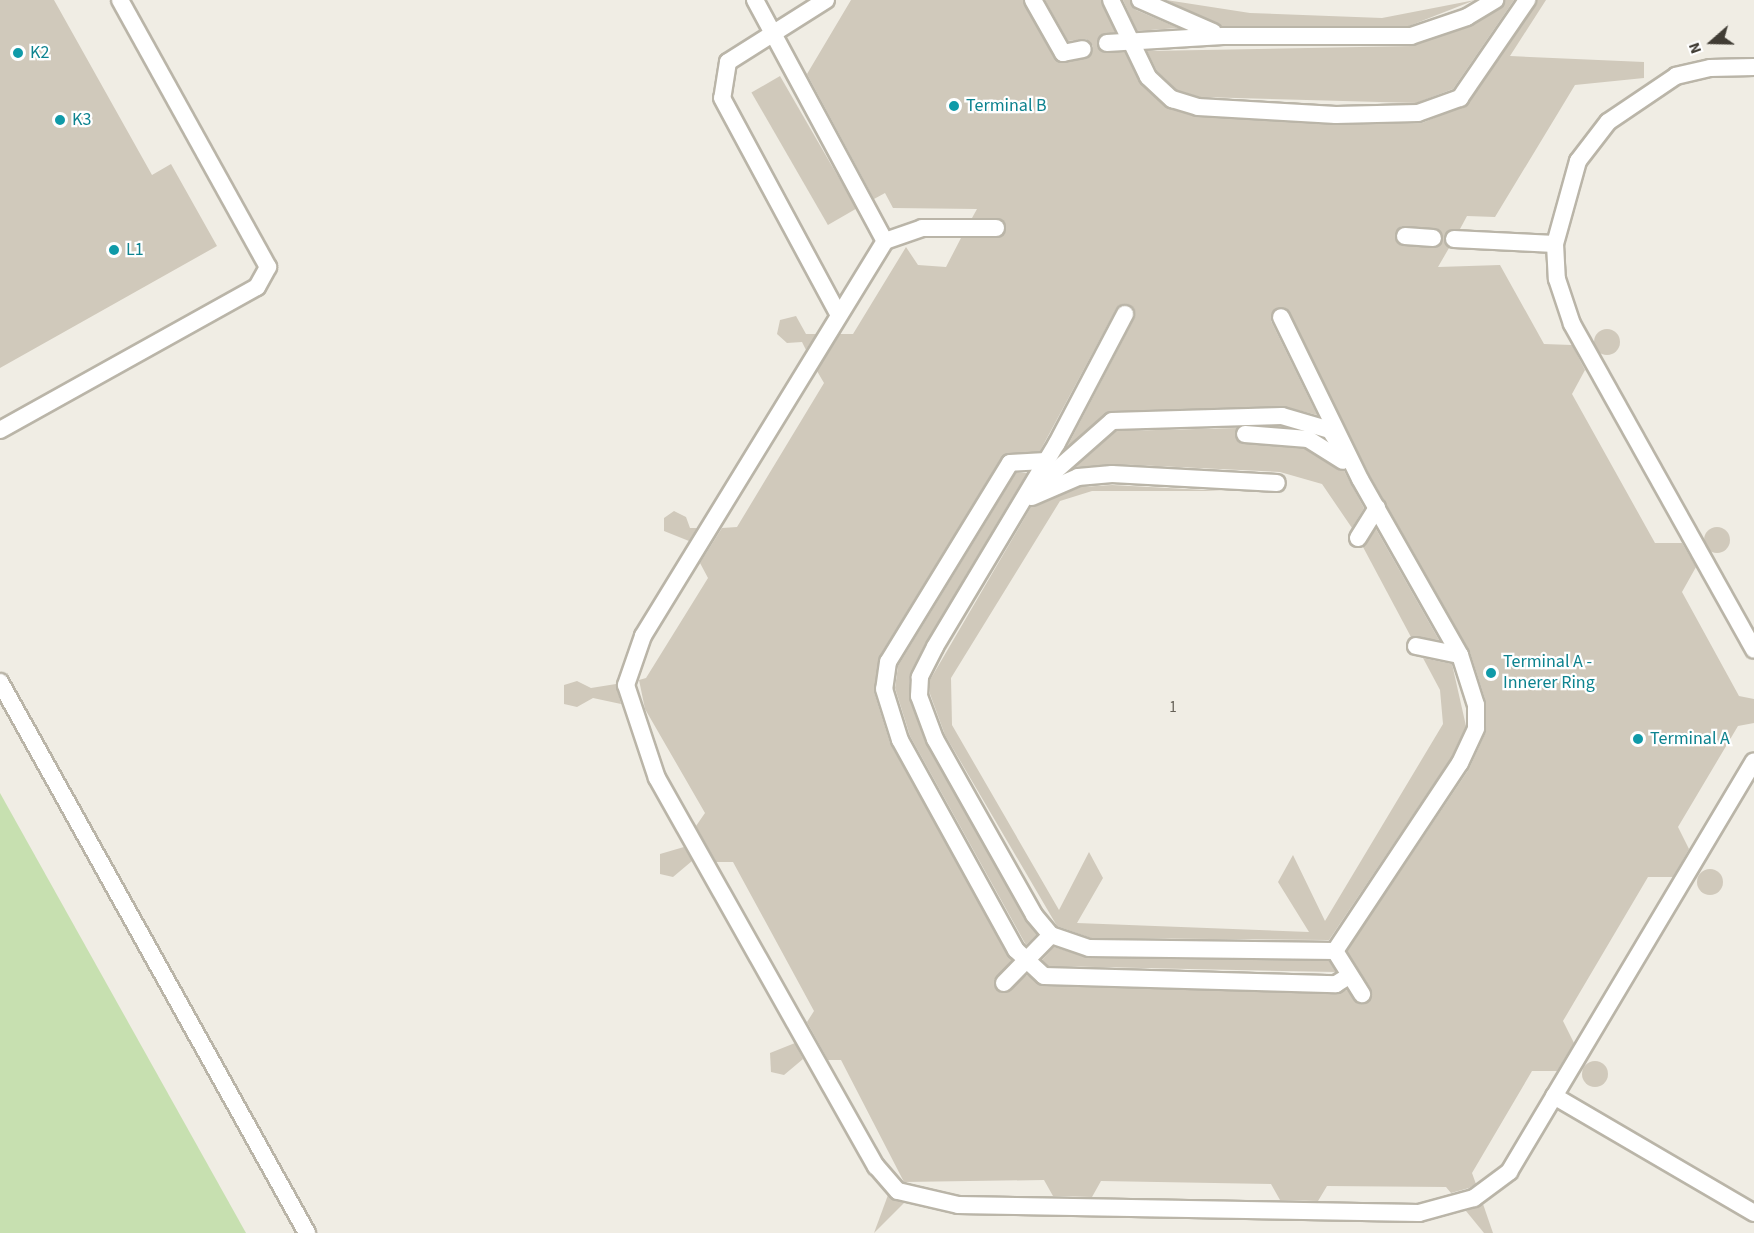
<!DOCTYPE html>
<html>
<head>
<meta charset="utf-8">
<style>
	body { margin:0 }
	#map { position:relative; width:1754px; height:1233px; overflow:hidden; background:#f0ede4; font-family:"Source Sans 3",sans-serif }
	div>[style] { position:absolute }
	.green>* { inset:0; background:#c7e0b0 }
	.building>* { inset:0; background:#d0c9bb; transform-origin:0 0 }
	.round { border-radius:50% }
	.roads { filter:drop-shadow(2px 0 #bab5a8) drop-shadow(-2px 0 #bab5a8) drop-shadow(0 2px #bab5a8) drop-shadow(0 -2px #bab5a8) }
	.service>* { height:16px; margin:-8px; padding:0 8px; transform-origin:8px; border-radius:8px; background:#fff }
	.dots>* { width:16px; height:16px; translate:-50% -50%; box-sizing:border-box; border:3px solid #fff; border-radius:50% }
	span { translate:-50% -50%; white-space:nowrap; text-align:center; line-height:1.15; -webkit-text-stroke:4.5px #fff; paint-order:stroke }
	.number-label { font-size:15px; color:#656056 }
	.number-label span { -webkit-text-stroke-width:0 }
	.culture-label { font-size:18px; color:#0d838f }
	.left { translate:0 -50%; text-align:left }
	.north { position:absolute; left:1682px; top:12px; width:60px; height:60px; -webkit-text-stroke:4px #fff; paint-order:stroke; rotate:250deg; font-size:16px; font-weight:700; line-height:24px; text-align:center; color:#413d35 }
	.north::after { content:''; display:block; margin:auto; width:21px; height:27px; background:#413d35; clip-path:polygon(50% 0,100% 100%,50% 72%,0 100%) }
</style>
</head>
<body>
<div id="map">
	<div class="green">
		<i style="clip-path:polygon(0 793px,246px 1233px,0 1233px)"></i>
	</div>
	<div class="building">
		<i style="clip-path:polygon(0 0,54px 0,152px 175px,171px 164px,217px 246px,0 368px)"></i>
		<i style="clip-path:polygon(evenodd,851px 0,1023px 0,1054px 58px,1064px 63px,1089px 57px,1093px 46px,1086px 39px,1068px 41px,1045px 0,1101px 0,1115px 32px,1101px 35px,1099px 49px,1125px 52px,1141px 84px,1165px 107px,1197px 117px,1335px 125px,1422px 123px,1468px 104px,1537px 0,1546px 0,1510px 56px,1644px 62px,1644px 78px,1575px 85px,1495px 217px,1467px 216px,1460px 229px,1449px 230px,1444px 239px,1449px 248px,1438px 267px,1500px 265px,1544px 344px,1572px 345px,1585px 370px,1572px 394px,1655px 543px,1682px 543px,1696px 567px,1682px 592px,1739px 696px,1754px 699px,1754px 723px,1738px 726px,1678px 827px,1689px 849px,1673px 877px,1648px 877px,1563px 1021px,1574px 1043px,1557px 1071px,1532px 1071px,1472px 1173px,1476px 1184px,1469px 1188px,1451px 1193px,1446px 1187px,1327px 1186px,1318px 1201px,1280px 1200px,1271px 1184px,1101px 1181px,1092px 1197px,1053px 1196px,1044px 1180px,904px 1182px,841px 1060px,828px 1060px,807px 1022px,814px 1011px,733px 862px,716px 862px,696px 826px,705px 813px,645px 709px,639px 680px,646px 678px,708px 578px,700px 563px,722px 528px,737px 527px,824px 383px,817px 371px,840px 334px,853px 334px,906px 247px,918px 265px,946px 267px,961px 238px,997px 238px,1006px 229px,1001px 219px,972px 218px,977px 209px,893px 208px,885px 193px,874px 199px,807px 74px,851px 0,1401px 226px,1438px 229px,1442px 243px,1432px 248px,1400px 245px,1395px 235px,1401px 226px,851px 0,1125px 304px,1134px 309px,1134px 319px,1067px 447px,1112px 411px,1282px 406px,1317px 415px,1271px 321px,1276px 308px,1286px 308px,1369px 474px,1470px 652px,1486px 702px,1486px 732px,1469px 769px,1347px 951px,1371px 989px,1367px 1003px,1357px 1003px,1347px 990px,1336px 994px,1044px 986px,1027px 975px,1001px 993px,994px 980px,1012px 960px,890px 743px,874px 692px,879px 657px,1001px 458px,1040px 451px,1116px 309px,1125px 304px)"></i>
		<i style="clip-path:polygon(1123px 0,1130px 0,1136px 10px,1178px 28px,1137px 31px)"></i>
		<i style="clip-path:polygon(1166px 0,1250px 13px,1382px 18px,1475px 0,1409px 26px,1221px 26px)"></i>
		<i style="clip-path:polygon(1505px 0,1514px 0,1453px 89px,1416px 103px,1200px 97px,1177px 90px,1157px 71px,1147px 51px,1411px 46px,1472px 26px)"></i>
		<i style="left:780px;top:76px;width:153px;height:33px;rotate:60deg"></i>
		<i style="clip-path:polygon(796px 316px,806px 334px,816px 334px,806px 350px,802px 342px,787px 343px,777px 334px,780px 320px)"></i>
		<i class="round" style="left:1594px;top:329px;width:26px;height:26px"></i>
		<i style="clip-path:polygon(1237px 428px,1240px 443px,1305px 449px,1344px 471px,1364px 508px,1352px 528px,1322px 484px,1280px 472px,1113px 464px,1076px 467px,1116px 431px)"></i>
		<i style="clip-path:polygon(1016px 473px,1027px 473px,926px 642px,910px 673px,909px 695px,926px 744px,1037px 934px,1026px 945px,910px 736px,895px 688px,898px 666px)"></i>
		<i style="clip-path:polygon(1112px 485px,1224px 491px,1092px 491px,1060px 501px,951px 678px,952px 725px,1059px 910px,1089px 852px,1103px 878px,1077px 923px,1309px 932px,1278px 882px,1293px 855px,1325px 921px,1443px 724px,1440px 690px,1423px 658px,1452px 664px,1466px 726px,1451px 758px,1329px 940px,1091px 938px,1057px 926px,945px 735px,930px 694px,930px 680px,1031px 507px,1081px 487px)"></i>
		<i style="clip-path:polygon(674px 511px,686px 517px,690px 528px,697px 528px,689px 541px,664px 531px,664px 518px)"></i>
		<i class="round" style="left:1704px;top:527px;width:26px;height:26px"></i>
		<i style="clip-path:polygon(1376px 529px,1439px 640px,1411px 637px,1363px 547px)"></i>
		<i style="clip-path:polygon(577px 681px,591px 688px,616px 684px,621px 704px,593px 698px,577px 707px,564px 704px,564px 685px)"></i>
		<i style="clip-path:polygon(684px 847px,692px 861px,673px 877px,660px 874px,660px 854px)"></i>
		<i class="round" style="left:1697px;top:869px;width:26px;height:26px"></i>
		<i style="clip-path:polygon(1054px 947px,1089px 958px,1329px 961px,1336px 972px,1048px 966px,1042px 960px)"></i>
		<i style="clip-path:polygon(795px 1043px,803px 1059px,784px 1075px,771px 1072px,770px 1053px)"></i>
		<i class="round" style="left:1582px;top:1061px;width:26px;height:26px"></i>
		<i style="clip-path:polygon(888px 1195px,904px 1203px,874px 1233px)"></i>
		<i style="clip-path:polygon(1483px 1204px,1493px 1233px,1484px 1233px,1466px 1211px)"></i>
	</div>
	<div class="roads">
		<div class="service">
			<i style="left:755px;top:0;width:274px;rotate:61.7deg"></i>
			<i style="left:885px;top:241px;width:463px;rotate:121.5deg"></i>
			<i style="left:643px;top:636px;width:52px;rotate:109.1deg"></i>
			<i style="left:626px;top:685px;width:98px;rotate:71.6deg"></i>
			<i style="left:657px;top:778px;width:446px;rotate:60.6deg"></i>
			<i style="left:876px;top:1166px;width:33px;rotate:49deg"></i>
			<i style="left:898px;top:1191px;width:62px;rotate:13.1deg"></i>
			<i style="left:958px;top:1205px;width:461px;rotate:1deg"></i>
			<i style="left:1419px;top:1213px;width:57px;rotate:-15.3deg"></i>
			<i style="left:1474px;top:1198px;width:44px;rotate:-36.6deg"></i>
			<i style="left:1509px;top:1172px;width:478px;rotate:-59.2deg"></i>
			<i style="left:826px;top:0;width:116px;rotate:147.7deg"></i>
			<i style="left:728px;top:62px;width:36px;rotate:99deg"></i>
			<i style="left:722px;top:98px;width:243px;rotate:61.7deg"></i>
			<i style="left:1033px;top:0;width:61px;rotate:60.5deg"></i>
			<i style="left:1063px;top:53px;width:20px;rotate:-11deg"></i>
			<i style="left:1111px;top:0;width:85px;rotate:64.3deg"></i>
			<i style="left:1148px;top:77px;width:33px;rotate:43deg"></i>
			<i style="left:1172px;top:99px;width:27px;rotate:17deg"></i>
			<i style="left:1198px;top:107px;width:138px;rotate:3.3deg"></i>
			<i style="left:1336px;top:115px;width:82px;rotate:-1.4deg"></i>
			<i style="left:1418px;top:113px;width:45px;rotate:-19.7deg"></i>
			<i style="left:1460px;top:98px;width:119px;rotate:-55.6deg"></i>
			<i style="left:1140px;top:0;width:80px;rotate:23.7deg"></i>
			<i style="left:1107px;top:43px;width:116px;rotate:-3.5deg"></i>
			<i style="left:1223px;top:36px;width:188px"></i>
			<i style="left:1411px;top:36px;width:59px;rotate:-18.7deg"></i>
			<i style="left:1467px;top:17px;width:33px;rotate:-31deg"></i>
			<i style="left:1754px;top:67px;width:44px;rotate:178.7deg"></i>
			<i style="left:1710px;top:68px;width:35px;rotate:167deg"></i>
			<i style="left:1676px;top:76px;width:82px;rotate:145.9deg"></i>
			<i style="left:1608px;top:122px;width:49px;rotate:127.6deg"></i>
			<i style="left:1578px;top:161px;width:86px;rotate:105.5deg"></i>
			<i style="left:1555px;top:244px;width:35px;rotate:87deg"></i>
			<i style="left:1557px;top:279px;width:47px;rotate:71.6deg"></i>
			<i style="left:1572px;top:324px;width:373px;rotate:60.8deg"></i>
			<i style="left:1405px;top:236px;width:28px;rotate:4deg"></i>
			<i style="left:1454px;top:239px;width:101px;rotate:2.8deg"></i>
			<i style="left:885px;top:241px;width:39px;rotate:-19deg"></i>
			<i style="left:922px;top:228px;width:74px"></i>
			<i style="left:1125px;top:314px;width:146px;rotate:117.8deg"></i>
			<i style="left:1057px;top:443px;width:238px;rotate:120.9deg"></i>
			<i style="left:935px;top:647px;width:34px;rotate:117deg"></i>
			<i style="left:920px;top:677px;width:19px;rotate:93deg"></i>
			<i style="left:919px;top:696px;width:46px;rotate:69.6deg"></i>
			<i style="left:935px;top:739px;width:202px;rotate:60.6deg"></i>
			<i style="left:1034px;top:915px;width:26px;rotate:50deg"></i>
			<i style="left:1051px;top:935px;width:40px;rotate:18.9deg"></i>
			<i style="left:1089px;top:948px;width:246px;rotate:0.7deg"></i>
			<i style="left:1335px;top:951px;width:226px;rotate:-56.4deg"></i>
			<i style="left:1460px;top:763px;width:38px;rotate:-65deg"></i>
			<i style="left:1476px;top:728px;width:23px;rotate:-90deg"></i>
			<i style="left:1476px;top:705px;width:52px;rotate:-107.7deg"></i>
			<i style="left:1460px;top:655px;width:202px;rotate:-119.6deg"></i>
			<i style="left:1360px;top:479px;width:180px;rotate:-116deg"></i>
			<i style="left:0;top:430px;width:294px;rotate:-29.1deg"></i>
			<i style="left:257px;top:287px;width:23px;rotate:-61deg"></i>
			<i style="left:268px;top:267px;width:305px;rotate:-119deg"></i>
			<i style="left:1245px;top:434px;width:63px;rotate:4.5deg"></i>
			<i style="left:1308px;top:439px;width:41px;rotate:32.2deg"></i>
			<i style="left:1046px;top:461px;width:36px;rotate:177deg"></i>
			<i style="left:1010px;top:463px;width:233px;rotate:121.5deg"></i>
			<i style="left:888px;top:662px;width:27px;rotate:98deg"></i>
			<i style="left:884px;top:689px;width:53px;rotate:72.6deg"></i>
			<i style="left:900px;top:740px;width:240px;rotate:61.1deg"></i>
			<i style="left:1016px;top:950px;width:38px;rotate:43deg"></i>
			<i style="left:1044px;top:976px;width:292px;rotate:1.6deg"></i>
			<i style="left:1336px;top:984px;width:15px;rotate:-32deg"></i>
			<i style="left:1036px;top:488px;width:101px;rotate:-41.4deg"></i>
			<i style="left:1112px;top:421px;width:170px;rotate:-1.7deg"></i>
			<i style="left:1282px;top:416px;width:50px;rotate:16.3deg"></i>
			<i style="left:1330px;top:430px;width:15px;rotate:58deg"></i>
			<i style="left:1032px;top:497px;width:50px;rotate:-23.5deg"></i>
			<i style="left:1078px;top:477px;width:34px;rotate:-5deg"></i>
			<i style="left:1112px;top:474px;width:165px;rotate:3.1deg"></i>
			<i style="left:1358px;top:538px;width:36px;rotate:-58deg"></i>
			<i style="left:1416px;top:646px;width:45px;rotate:11.6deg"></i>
			<i style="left:0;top:682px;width:631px;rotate:60.87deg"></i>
			<i style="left:1335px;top:951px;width:51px;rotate:57.9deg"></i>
			<i style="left:1004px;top:983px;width:67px;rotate:-45.6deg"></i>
			<i style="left:1554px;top:1096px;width:232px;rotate:30.3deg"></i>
		</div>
	</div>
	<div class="dots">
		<i style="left:18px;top:53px;background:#0f9aa8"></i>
		<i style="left:954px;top:106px;background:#0f9aa8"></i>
		<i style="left:60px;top:120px;background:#0f9aa8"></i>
		<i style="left:114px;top:250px;background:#0f9aa8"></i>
		<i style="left:1491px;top:673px;background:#0f9aa8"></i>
		<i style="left:1638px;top:739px;background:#0f9aa8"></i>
	</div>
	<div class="number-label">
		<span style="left:1173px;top:708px">1</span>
	</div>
	<div class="culture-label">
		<span class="left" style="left:30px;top:53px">K2</span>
		<span class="left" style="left:966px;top:106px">Terminal B</span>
		<span class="left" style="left:72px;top:120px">K3</span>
		<span class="left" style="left:126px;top:250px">L1</span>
		<span class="left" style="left:1503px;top:673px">Terminal A -<br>Innerer Ring</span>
		<span class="left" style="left:1650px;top:739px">Terminal A</span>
	</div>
	<div class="north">N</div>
</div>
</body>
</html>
